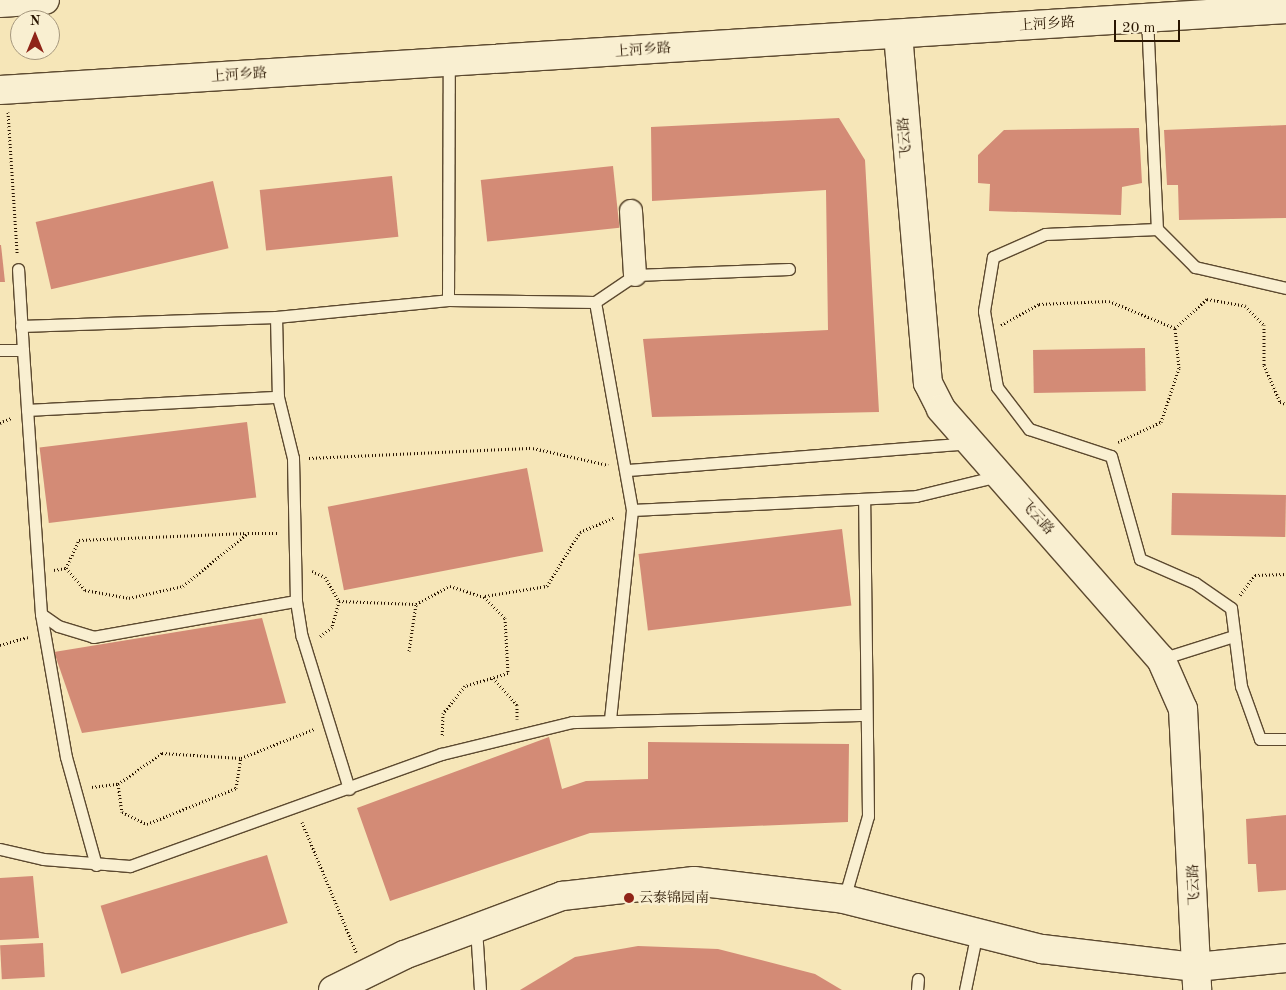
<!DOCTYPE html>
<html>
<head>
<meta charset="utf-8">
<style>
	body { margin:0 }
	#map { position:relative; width:1286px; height:990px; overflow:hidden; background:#f6e6b8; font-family:"Old Standard TT","Noto Serif SC",serif }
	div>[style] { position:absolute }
	.building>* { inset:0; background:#d38b76; transform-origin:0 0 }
	.path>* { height:3px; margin-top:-1.5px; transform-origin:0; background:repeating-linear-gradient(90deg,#291501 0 1px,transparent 0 3.5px) }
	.roads { filter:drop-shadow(1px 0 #5c492f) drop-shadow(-1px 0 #5c492f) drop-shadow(0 1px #5c492f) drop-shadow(0 -1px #5c492f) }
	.service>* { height:11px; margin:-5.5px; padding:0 5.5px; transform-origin:5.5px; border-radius:5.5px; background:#f9efd1 }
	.minor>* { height:22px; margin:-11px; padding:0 11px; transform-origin:11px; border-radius:11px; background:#f9efd1 }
	.tertiary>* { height:28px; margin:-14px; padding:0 14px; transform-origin:14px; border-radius:14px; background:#f9efd1 }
	.secondary>* { height:28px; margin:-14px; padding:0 14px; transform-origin:14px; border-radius:14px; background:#f9efd1 }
	.dots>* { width:14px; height:14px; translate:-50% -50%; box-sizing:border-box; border:2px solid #f9efd1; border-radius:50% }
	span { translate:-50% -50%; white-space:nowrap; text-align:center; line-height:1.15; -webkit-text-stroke:5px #f9efd1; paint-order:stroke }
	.street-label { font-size:14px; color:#291501 }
	.poi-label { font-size:14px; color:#291501 }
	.left { translate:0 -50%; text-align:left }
	.north { position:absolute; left:10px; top:10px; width:50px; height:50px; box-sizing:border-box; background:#f9efd1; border:1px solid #a6987e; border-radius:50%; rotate:0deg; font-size:14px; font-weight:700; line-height:20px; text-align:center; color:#291501 }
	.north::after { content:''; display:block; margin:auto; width:18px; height:22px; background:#8f2418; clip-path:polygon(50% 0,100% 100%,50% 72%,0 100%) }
	.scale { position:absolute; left:1114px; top:20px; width:66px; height:22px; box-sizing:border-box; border:2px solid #291501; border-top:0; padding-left:6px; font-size:15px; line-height:18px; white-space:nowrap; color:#291501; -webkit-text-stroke:4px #f9efd1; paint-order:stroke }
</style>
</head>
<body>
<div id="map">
	<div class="building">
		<i style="clip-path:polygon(839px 118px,865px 160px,879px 412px,652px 417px,643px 339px,828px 330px,826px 190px,652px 201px,651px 127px)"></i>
		<i style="clip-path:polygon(1286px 125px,1286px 218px,1179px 220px,1178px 185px,1167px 185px,1164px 130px)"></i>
		<i style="clip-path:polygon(1139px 128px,1142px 183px,1122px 187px,1121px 215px,989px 211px,990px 184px,978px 183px,978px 155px,1004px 130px)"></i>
		<i style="left:613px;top:166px;width:62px;height:133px;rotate:84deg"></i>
		<i style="left:392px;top:176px;width:61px;height:133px;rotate:84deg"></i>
		<i style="left:213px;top:181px;width:69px;height:182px;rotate:77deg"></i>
		<i style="clip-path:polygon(0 245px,1px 245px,5px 282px,0 282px)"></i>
		<i style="left:1145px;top:348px;width:43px;height:112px;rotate:89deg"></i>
		<i style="left:247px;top:422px;width:76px;height:209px;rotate:83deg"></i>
		<i style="left:527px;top:468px;width:85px;height:203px;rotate:79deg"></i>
		<i style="left:1172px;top:493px;width:114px;height:42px;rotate:1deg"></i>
		<i style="left:842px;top:529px;width:77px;height:205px;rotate:83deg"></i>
		<i style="clip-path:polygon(262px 618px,286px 703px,82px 733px,54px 652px)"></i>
		<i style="clip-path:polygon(549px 737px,562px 789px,586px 781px,648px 779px,648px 742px,849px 744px,848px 822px,590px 833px,390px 901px,357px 808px)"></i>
		<i style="clip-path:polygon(1286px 815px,1286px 890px,1258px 892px,1256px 864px,1248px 864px,1246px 819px)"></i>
		<i style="left:267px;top:855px;width:71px;height:174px;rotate:73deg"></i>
		<i style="clip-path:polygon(33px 876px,39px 938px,0 940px,0 878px)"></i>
		<i style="left:43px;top:943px;width:34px;height:43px;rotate:87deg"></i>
		<i style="clip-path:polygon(638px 946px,718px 949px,815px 974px,842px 990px,520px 990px,575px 957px)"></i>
	</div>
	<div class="path">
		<i style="left:8px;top:112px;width:141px;rotate:86.3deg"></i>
		<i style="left:1001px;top:325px;width:43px;rotate:-28.9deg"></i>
		<i style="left:1039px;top:304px;width:70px;rotate:-2.5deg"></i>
		<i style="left:1109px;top:301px;width:71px;rotate:22.2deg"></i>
		<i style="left:0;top:423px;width:12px;rotate:-24deg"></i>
		<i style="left:1118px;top:442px;width:47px;rotate:-24.9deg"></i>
		<i style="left:1161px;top:422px;width:57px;rotate:-71.6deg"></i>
		<i style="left:1179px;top:368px;width:40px;rotate:-95.7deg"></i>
		<i style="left:1175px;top:328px;width:43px;rotate:-42.2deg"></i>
		<i style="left:1207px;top:299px;width:39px;rotate:10deg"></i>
		<i style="left:1245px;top:306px;width:27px;rotate:45deg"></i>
		<i style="left:1264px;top:325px;width:40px;rotate:90deg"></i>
		<i style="left:1264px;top:365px;width:40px;rotate:66.6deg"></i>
		<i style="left:1280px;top:402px;width:6px;rotate:18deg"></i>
		<i style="left:309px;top:458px;width:224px;rotate:-2.6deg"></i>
		<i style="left:533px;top:448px;width:77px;rotate:12.8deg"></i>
		<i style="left:66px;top:568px;width:31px;rotate:-65deg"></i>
		<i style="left:79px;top:540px;width:168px;rotate:-2.4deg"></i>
		<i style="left:54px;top:570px;width:12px;rotate:-9deg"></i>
		<i style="left:66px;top:568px;width:29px;rotate:49deg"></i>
		<i style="left:85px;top:590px;width:45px;rotate:10.3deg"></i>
		<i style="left:129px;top:598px;width:55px;rotate:-12.5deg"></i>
		<i style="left:183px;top:586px;width:84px;rotate:-39.2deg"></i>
		<i style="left:248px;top:533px;width:31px"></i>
		<i style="left:312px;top:571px;width:14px;rotate:25deg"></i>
		<i style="left:325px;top:577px;width:28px;rotate:60deg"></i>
		<i style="left:339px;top:601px;width:27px;rotate:105deg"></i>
		<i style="left:332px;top:627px;width:16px;rotate:142deg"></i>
		<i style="left:1240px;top:595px;width:25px;rotate:-53deg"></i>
		<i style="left:1255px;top:575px;width:31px;rotate:-2deg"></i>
		<i style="left:485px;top:596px;width:63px;rotate:-9.2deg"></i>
		<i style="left:547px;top:586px;width:63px;rotate:-58.6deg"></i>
		<i style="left:580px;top:532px;width:38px;rotate:-23deg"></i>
		<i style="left:339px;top:601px;width:77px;rotate:2.2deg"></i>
		<i style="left:0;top:645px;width:29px;rotate:-16deg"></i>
		<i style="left:409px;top:651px;width:48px;rotate:-81.5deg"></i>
		<i style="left:416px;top:604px;width:38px;rotate:-28deg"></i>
		<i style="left:450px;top:586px;width:36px;rotate:18deg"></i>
		<i style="left:484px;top:597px;width:30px;rotate:45deg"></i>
		<i style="left:505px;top:618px;width:55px;rotate:86.9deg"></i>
		<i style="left:508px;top:673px;width:45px;rotate:163.2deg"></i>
		<i style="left:465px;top:686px;width:35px;rotate:129deg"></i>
		<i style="left:443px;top:713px;width:23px;rotate:92deg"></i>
		<i style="left:493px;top:678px;width:36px;rotate:48deg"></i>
		<i style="left:517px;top:705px;width:14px;rotate:90deg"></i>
		<i style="left:118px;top:784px;width:54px;rotate:-35.2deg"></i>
		<i style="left:162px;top:753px;width:79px;rotate:3.6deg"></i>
		<i style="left:92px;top:787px;width:26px;rotate:-7deg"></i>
		<i style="left:118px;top:784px;width:28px;rotate:82deg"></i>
		<i style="left:122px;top:812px;width:28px;rotate:26deg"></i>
		<i style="left:147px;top:824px;width:96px;rotate:-22deg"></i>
		<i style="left:236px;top:788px;width:30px;rotate:-81deg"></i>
		<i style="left:241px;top:758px;width:79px;rotate:-21.7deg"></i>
		<i style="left:302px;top:822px;width:141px;rotate:67.4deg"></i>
	</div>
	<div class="roads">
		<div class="service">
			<i style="left:1147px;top:18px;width:211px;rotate:87.3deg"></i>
			<i style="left:1157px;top:229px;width:54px;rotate:45deg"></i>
			<i style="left:1195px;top:267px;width:93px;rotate:13deg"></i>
			<i style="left:1157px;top:229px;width:112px;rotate:177.4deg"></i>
			<i style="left:1045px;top:234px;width:57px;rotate:156.1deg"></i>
			<i style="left:993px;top:257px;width:55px;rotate:99.5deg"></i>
			<i style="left:984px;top:311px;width:77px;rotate:80.3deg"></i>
			<i style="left:997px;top:387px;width:53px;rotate:52.7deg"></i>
			<i style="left:1029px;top:429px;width:86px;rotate:18.2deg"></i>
			<i style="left:1111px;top:456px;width:107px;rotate:74.3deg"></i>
			<i style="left:1140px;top:559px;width:60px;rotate:23.6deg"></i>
			<i style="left:1195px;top:583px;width:44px;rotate:34.8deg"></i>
			<i style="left:1231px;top:608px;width:79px;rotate:82.7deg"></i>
			<i style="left:1241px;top:686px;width:56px;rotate:70.3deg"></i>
			<i style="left:1260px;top:739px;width:26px"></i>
			<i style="left:448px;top:300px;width:238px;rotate:-89.8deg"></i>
			<i style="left:595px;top:302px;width:211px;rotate:79.9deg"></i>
			<i style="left:632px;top:510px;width:210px;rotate:96deg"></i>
			<i style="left:276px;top:317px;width:80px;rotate:88.6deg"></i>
			<i style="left:278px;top:397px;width:63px;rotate:76.2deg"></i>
			<i style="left:293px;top:458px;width:143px;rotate:88.8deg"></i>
			<i style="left:296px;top:601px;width:36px;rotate:81deg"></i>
			<i style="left:302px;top:637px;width:159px;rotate:72.8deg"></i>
			<i style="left:21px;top:326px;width:255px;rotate:-2deg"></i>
			<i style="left:276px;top:317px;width:173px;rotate:-5.6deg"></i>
			<i style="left:448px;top:300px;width:147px;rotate:0.8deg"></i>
			<i style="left:595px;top:302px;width:48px;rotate:-34deg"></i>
			<i style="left:635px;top:275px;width:154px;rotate:-2.2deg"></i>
			<i style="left:0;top:350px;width:23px"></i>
			<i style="left:23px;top:350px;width:81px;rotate:-93.5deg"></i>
			<i style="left:23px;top:350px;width:265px;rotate:86.1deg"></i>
			<i style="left:41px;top:614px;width:21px;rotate:35deg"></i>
			<i style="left:58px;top:626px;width:37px;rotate:17deg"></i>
			<i style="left:93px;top:637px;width:206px;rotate:-10.1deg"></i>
			<i style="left:27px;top:410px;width:251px;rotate:-3deg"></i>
			<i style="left:628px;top:470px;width:341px;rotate:-4.5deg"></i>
			<i style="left:632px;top:510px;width:284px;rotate:-2.8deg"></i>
			<i style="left:916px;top:496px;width:84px;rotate:-13.7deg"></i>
			<i style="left:41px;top:614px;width:145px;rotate:80.1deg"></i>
			<i style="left:66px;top:757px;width:112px;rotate:74.5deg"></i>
			<i style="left:1161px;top:659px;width:77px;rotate:-17.5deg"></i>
			<i style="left:0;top:849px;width:44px;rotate:13.1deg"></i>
			<i style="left:43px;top:859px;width:87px;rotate:4.6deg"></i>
			<i style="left:130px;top:866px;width:331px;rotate:-19.8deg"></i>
			<i style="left:441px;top:754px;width:135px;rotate:-13.7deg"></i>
			<i style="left:572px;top:722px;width:293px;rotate:-1.4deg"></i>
			<i style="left:844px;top:899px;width:86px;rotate:-73.9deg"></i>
			<i style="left:868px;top:816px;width:317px;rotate:-90.7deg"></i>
			<i style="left:476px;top:928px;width:62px;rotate:86.3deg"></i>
			<i style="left:917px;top:990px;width:11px;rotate:-85deg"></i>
			<i style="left:965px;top:990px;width:59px;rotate:-78.3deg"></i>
		</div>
		<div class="minor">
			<i style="left:631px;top:211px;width:64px;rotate:86.4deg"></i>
		</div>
		<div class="tertiary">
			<i style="left:898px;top:34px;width:350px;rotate:85.1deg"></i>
			<i style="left:928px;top:383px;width:29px;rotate:63deg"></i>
			<i style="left:941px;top:409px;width:333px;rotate:48.7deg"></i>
			<i style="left:1161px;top:659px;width:55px;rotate:66.3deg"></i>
			<i style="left:1183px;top:709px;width:281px;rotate:87.1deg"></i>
			<i style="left:333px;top:990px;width:79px;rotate:-26.2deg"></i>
			<i style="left:404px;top:955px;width:169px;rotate:-20.5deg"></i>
			<i style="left:562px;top:896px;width:133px;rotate:-6.5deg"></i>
			<i style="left:694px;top:881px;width:151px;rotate:6.8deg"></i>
			<i style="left:844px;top:899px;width:204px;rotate:14.2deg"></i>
			<i style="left:1042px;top:949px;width:155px;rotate:6.7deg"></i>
			<i style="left:1196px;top:967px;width:90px;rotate:-5.7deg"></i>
		</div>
		<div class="secondary">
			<i style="left:0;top:3px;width:45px;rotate:-3.8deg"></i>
			<i style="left:0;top:90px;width:1289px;rotate:-3.6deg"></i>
		</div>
	</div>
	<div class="dots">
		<i style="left:629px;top:898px;background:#8f2418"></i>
	</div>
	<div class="street-label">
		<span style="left:1047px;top:24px;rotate:-4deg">上河乡路</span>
		<span style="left:643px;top:50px;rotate:-4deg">上河乡路</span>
		<span style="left:239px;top:75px;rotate:-4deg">上河乡路</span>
		<span style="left:905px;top:138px;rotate:-94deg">飞云路</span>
		<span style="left:1037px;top:517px;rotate:48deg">飞云路</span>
		<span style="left:1194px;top:885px;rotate:-92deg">飞云路</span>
	</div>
	<div class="poi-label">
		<span class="left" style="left:639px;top:898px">云泰锦园南</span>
	</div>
	<div class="north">N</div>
	<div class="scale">20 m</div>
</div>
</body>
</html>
